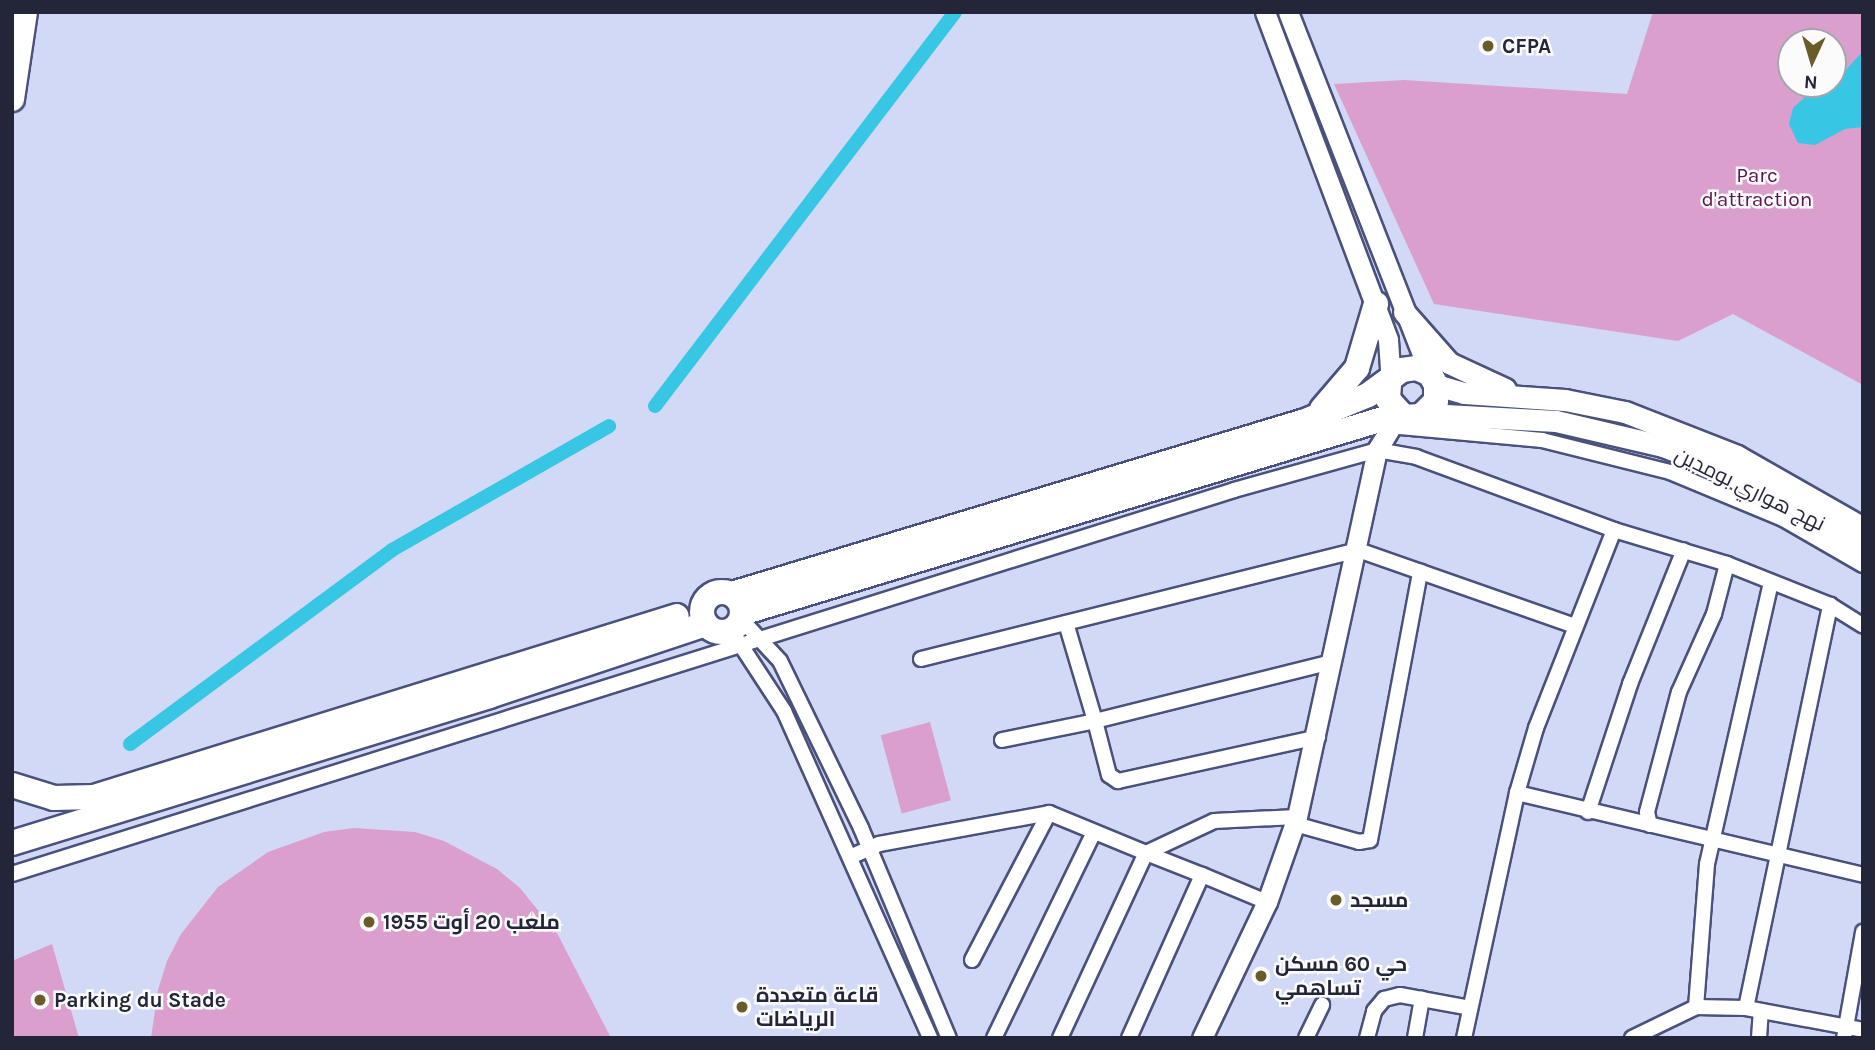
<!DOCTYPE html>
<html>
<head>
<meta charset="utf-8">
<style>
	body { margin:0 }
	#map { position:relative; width:1875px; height:1050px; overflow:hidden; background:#d1d9f7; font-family:Karla,Cairo,sans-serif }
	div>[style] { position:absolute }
	.green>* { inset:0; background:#db9fcd; transform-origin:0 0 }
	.water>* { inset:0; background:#37c6e4 }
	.canal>* { height:14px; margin:-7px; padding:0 7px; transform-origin:7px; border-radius:7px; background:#37c6e4 }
	.roads { filter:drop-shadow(2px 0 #49517c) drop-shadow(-2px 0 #49517c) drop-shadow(0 2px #49517c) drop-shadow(0 -2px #49517c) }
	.street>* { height:14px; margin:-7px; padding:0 7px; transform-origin:7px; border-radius:7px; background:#fff }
	.secondary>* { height:19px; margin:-9.5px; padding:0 9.5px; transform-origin:9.5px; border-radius:9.5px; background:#fff }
	.primary>* { height:21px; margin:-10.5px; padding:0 10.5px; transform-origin:10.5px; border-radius:10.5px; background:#fff }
	.highway>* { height:24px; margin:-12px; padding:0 12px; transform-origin:12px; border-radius:12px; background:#fff }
	.highway>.ring { margin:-12px; padding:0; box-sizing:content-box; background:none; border:24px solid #fff; border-radius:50% }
	.dots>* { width:19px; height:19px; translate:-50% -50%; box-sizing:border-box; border:4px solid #fbfbfb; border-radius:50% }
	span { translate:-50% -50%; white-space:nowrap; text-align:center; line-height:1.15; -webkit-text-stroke:5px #fbfbfb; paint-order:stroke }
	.poi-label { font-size:21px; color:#232639; font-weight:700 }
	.left { translate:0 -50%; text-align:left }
	.park-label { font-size:21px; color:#5a154f }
	.street-label { font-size:21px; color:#232639 }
	.frame { position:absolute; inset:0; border:14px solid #232639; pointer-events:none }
	.north { position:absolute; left:1777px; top:28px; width:70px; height:70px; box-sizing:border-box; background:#fbfbfb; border:2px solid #a5a6ad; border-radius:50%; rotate:184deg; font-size:19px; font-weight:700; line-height:28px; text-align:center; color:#232639 }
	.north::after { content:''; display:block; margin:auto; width:24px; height:32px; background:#695c29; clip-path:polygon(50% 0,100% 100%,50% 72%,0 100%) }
</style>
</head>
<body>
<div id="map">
	<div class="green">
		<i style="clip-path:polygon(evenodd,1653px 12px,1863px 12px,1863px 385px,1733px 314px,1678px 341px,1434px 304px,1334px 84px,1404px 80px,1627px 94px,1653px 12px,1791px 42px,1833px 42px,1833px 84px,1791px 84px,1791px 42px)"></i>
		<i style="left:930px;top:722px;width:81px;height:51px;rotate:75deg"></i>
		<i style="clip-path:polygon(354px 828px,415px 832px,444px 841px,497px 869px,520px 888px,558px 935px,611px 1038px,151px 1038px,158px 990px,167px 961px,181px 934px,218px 887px,268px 852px,324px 832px)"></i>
		<i style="clip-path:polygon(52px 944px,79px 1038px,12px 1038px,12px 961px)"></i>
	</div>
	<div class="water">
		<i style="clip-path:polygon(1863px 51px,1863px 127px,1845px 129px,1815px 145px,1798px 143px,1789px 124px,1793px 108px,1816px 87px,1833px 84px)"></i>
	</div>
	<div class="canal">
		<i style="left:655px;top:406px;width:495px;rotate:-52.7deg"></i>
		<i style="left:130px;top:744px;width:326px;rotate:-36.5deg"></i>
		<i style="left:392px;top:550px;width:250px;rotate:-29.7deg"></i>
	</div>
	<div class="roads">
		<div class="street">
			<i style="left:1400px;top:427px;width:143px;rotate:5.2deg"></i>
			<i style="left:1542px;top:440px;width:132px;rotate:14deg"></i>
			<i style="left:1670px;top:472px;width:122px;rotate:22.6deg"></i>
			<i style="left:1783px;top:519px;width:92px;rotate:29.9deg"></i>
			<i style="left:1614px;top:530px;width:118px;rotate:16.7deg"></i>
			<i style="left:1727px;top:564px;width:111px;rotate:21.7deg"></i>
			<i style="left:1830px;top:605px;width:39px;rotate:32deg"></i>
			<i style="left:741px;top:619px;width:57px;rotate:47.1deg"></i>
			<i style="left:780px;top:661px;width:186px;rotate:64.1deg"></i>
			<i style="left:861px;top:828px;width:228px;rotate:67.3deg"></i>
			<i style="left:1066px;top:623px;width:102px;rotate:73.5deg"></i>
			<i style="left:1095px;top:721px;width:243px;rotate:-14deg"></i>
			<i style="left:731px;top:630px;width:97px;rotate:56.8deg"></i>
			<i style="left:784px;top:711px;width:358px;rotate:65.9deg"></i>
			<i style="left:921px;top:659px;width:450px;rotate:-14deg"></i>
			<i style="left:1358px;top:550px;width:230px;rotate:19.3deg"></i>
			<i style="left:1002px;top:740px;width:95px;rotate:-11.5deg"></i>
			<i style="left:1095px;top:721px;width:56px;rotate:75.5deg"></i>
			<i style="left:1109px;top:775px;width:11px;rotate:34deg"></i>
			<i style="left:1118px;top:781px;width:205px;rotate:-12.4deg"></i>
			<i style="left:1517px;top:793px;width:356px;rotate:13.3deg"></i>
			<i style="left:1588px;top:812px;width:135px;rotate:-71.8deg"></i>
			<i style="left:1630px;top:684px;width:144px;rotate:-68.1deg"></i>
			<i style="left:1295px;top:824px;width:66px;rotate:15.7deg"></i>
			<i style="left:1359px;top:842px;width:11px;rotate:-10deg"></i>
			<i style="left:1370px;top:840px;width:273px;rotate:-79.4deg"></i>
			<i style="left:1650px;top:825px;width:13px;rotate:-103deg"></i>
			<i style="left:1647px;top:812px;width:124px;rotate:-75.1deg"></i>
			<i style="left:1679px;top:692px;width:85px;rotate:-65.8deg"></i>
			<i style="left:1714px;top:614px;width:52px;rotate:-75.4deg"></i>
			<i style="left:850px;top:857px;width:32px;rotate:-24deg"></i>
			<i style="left:879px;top:844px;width:173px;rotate:-10.3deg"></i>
			<i style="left:1049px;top:813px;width:105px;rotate:22.4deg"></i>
			<i style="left:1146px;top:853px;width:75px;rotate:-25.2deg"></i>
			<i style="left:1214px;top:821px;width:83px;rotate:-2.8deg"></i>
			<i style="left:12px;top:874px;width:1281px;rotate:-17.44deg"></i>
			<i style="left:1234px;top:490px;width:148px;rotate:-15.6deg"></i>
			<i style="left:1377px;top:450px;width:40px;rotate:10deg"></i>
			<i style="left:1416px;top:457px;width:211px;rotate:20.2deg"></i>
			<i style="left:1614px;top:530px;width:213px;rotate:111.5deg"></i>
			<i style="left:1536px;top:728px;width:68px;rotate:106.3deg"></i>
			<i style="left:1517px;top:793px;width:251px;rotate:102.2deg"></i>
			<i style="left:1202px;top:875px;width:70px;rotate:22.6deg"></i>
			<i style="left:972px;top:960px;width:166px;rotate:-62.4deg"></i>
			<i style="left:1696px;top:1007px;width:143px;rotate:-85.6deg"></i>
			<i style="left:1707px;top:864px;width:289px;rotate:-77.2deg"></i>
			<i style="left:1746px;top:1008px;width:412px;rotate:-78.2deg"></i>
			<i style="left:994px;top:1038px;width:229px;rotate:-64.1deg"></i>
			<i style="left:1060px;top:1038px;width:204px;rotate:-65.1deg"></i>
			<i style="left:1146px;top:853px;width:60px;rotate:21.4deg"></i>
			<i style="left:1202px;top:875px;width:179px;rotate:114.1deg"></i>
			<i style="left:1306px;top:1038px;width:37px;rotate:-64deg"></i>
			<i style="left:1367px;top:1038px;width:28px;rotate:-75deg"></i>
			<i style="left:1374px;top:1011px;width:16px;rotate:-50deg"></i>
			<i style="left:1384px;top:999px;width:16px;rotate:-14deg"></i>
			<i style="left:1400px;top:995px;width:71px;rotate:10.5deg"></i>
			<i style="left:1415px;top:1038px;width:40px;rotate:-80deg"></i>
			<i style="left:1632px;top:1038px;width:71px;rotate:-25.8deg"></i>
			<i style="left:1696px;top:1007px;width:50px;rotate:1.1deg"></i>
			<i style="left:1746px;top:1008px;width:119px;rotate:10.6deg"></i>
			<i style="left:1759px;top:1038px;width:27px;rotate:-86deg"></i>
			<i style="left:1844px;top:1038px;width:108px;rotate:-79.8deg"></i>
		</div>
		<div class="secondary">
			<i style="left:1265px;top:12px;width:350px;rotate:69.4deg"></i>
			<i style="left:1388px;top:340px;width:39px;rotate:86deg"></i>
			<i style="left:1288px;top:12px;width:389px;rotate:68.6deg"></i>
			<i style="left:1202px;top:1038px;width:151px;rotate:-64.5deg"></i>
			<i style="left:1267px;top:902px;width:90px;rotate:-70.6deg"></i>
			<i style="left:1297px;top:817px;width:376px;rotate:-77.7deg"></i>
			<i style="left:1377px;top:450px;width:42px;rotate:-58.6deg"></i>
		</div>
		<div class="primary">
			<i style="left:1404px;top:312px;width:68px;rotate:48.6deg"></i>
			<i style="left:1449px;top:363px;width:62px;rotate:24.9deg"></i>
			<i style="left:1436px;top:385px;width:29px;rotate:16deg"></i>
			<i style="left:1464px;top:393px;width:101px;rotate:4deg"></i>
			<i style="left:1565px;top:400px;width:61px;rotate:11.3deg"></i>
			<i style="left:1625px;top:412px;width:120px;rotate:21.4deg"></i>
			<i style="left:1737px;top:456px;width:145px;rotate:29.7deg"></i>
			<i style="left:1427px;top:414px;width:129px;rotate:3.1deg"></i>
			<i style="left:1556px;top:421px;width:110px;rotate:13.2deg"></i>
			<i style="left:1663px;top:446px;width:57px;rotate:21.6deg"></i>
			<i style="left:1716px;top:467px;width:167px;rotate:28.6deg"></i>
		</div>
		<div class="highway">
			<i style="left:12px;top:99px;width:88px;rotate:-81.5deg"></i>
			<i style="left:1322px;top:409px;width:54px;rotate:-49.5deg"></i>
			<i style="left:1357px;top:368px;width:67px;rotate:-73.5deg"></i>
			<i class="ring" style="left:702px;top:592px;width:16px;height:16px"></i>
			<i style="left:732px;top:594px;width:599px;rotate:-16.8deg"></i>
			<i style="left:1305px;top:421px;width:68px;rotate:-22.4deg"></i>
			<i style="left:1368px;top:395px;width:42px;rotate:-36.3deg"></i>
			<i style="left:1402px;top:370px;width:15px;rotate:-8deg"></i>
			<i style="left:1417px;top:368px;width:14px;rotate:25deg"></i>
			<i style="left:1430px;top:374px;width:13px;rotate:61deg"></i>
			<i style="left:1436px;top:385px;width:16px;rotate:90deg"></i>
			<i style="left:1436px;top:401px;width:21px;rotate:135deg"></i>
			<i style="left:1421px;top:416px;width:17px;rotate:177deg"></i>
			<i style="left:1404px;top:417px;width:24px;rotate:-132deg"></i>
			<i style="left:1388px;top:399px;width:16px;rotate:-86deg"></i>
			<i style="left:742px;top:613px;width:686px;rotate:-16.85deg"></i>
			<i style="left:12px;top:785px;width:44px;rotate:17.2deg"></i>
			<i style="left:54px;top:798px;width:40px;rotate:-1.4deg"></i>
			<i style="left:94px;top:797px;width:610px;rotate:-17.25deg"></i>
			<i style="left:12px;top:843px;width:499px;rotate:-17.1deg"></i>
			<i style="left:489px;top:696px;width:228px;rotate:-18.4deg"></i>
		</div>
	</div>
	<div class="dots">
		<i style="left:1488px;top:46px;background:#695c29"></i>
		<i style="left:1336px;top:900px;background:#695c29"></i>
		<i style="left:369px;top:922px;background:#695c29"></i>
		<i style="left:1261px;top:976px;background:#695c29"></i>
		<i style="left:40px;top:1000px;background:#695c29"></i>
		<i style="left:742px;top:1007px;background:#695c29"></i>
	</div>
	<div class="poi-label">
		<span class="left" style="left:1502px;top:46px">CFPA</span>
		<span class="left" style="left:1350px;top:900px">مسجد</span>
		<span class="left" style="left:383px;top:922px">ملعب 20 أوت 1955</span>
		<span class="left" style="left:1275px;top:976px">حي 60 مسكن<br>تساهمي</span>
		<span class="left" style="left:756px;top:1007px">قاعة متعددة<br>الرياضات</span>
		<span class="left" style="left:54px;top:1000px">Parking du Stade</span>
	</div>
	<div class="park-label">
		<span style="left:1757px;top:187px">Parc<br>d'attraction</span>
	</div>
	<div class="street-label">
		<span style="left:1750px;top:489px;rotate:26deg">نهج هواري بومدين</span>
	</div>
	<div class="frame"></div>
	<div class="north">N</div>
</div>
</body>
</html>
